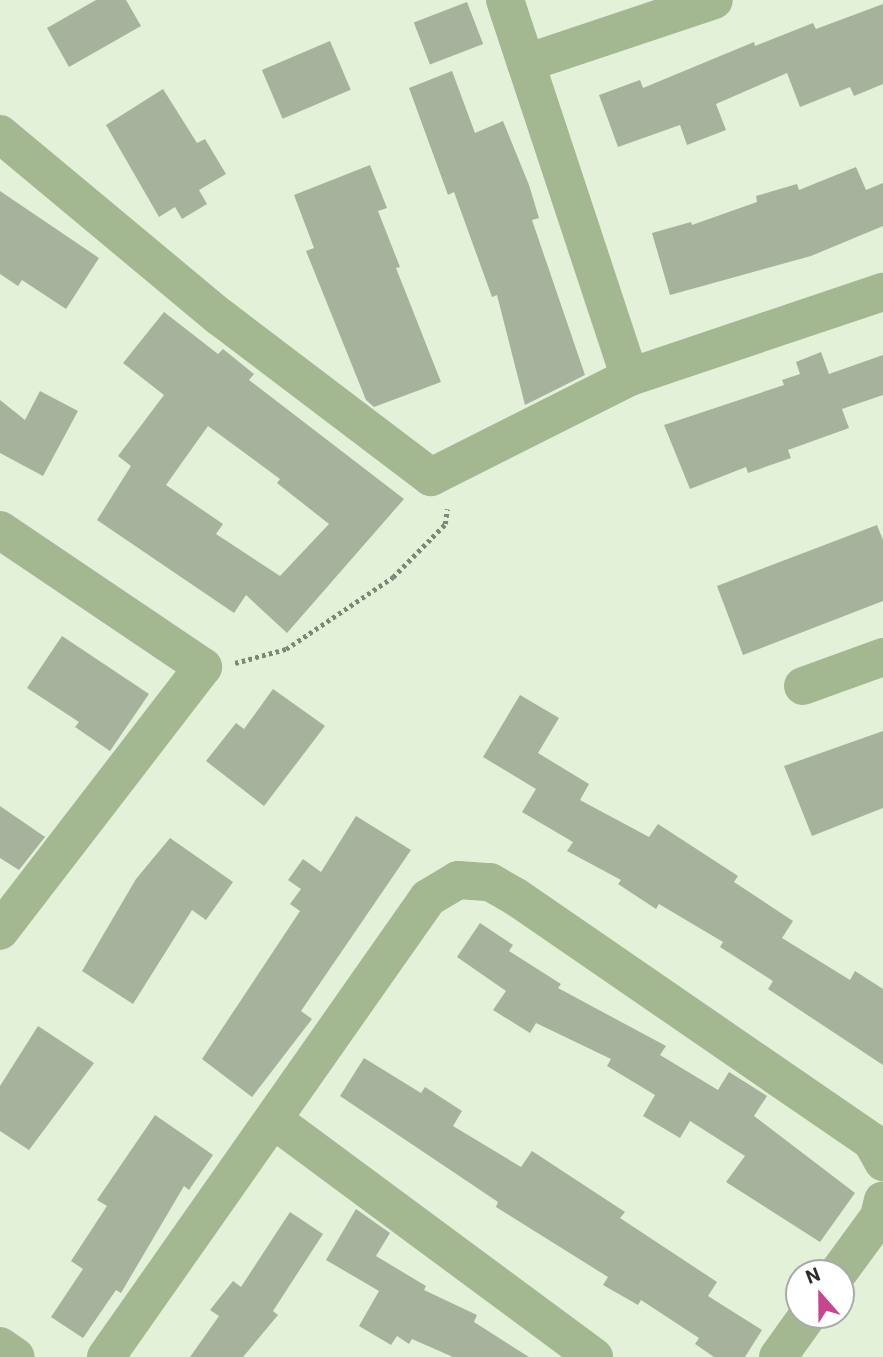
<!DOCTYPE html>
<html>
<head>
<meta charset="utf-8">
<style>
	body { margin:0 }
	#map { position:relative; width:883px; height:1357px; overflow:hidden; background:#e4f1d9; font-family:Roboto,sans-serif }
	div>[style] { position:absolute }
	.building>* { inset:0; background:#a6b29c; transform-origin:0 0 }
	.path>* { height:4.5px; margin-top:-2.25px; transform-origin:0; background:repeating-linear-gradient(90deg,#7e8677 0 3.5px,transparent 0 7px) }
	.minor>* { height:38px; margin:-19px; padding:0 19px; transform-origin:19px; border-radius:19px; background:#a3b890 }
	span { translate:-50% -50%; white-space:nowrap; text-align:center; line-height:1.15; -webkit-text-stroke:5px #fff; paint-order:stroke }
	.north { position:absolute; left:785px; top:1259px; width:70px; height:70px; box-sizing:border-box; background:#fff; border:2px solid #a9aba8; border-radius:50%; rotate:339deg; font-size:19px; font-weight:700; line-height:28px; text-align:center; color:#292e25 }
	.north::after { content:''; display:block; margin:auto; width:24px; height:32px; background:#c7468e; clip-path:polygon(50% 0,100% 100%,50% 72%,0 100%) }
</style>
</head>
<body>
<div id="map">
	<div class="building">
		<i style="clip-path:polygon(96px 0,126px 0,141px 26px,69px 67px,47px 28px)"></i>
		<i style="left:467px;top:2px;width:45px;height:57px;rotate:69deg"></i>
		<i style="clip-path:polygon(883px 4px,883px 84px,854px 96px,850px 87px,800px 107px,787px 73px,716px 104px,726px 130px,687px 145px,680px 125px,618px 147px,599px 95px,640px 80px,643px 88px,754px 42px,755px 46px,813px 23px,816px 29px)"></i>
		<i style="left:330px;top:41px;width:53px;height:74px;rotate:67deg"></i>
		<i style="clip-path:polygon(452px 71px,475px 133px,503px 121px,529px 185px,539px 218px,532px 220px,585px 375px,525px 405px,497px 295px,492px 297px,454px 192px,448px 195px,409px 88px)"></i>
		<i style="clip-path:polygon(163px 89px,197px 143px,205px 139px,226px 174px,199px 190px,207px 204px,182px 219px,175px 207px,159px 217px,106px 125px)"></i>
		<i style="clip-path:polygon(370px 165px,387px 208px,378px 211px,400px 267px,396px 268px,441px 382px,374px 407px,366px 400px,306px 251px,314px 248px,294px 195px)"></i>
		<i style="clip-path:polygon(856px 167px,866px 190px,883px 183px,883px 226px,811px 256px,670px 295px,652px 233px,691px 222px,692px 225px,757px 202px,756px 196px,797px 184px,799px 190px)"></i>
		<i style="clip-path:polygon(0 191px,99px 258px,66px 309px,22px 280px,18px 286px,0 274px)"></i>
		<i style="clip-path:polygon(evenodd,164px 312px,218px 354px,223px 349px,254px 374px,249px 380px,404px 499px,287px 633px,246px 595px,234px 613px,97px 520px,131px 466px,118px 456px,164px 395px,123px 363px,164px 312px,208px 426px,280px 479px,277px 483px,329px 524px,280px 576px,216px 534px,223px 524px,166px 485px,208px 426px)"></i>
		<i style="clip-path:polygon(821px 352px,829px 374px,883px 355px,883px 395px,842px 409px,849px 428px,788px 450px,791px 458px,748px 473px,746px 467px,690px 489px,664px 425px,784px 385px,782px 380px,800px 374px,796px 362px)"></i>
		<i style="clip-path:polygon(40px 391px,78px 411px,43px 476px,0 453px,0 400px,25px 420px)"></i>
		<i style="clip-path:polygon(877px 525px,883px 540px,883px 601px,743px 655px,717px 586px)"></i>
		<i style="clip-path:polygon(62px 636px,149px 694px,110px 751px,75px 727px,79px 722px,27px 688px)"></i>
		<i style="clip-path:polygon(273px 689px,325px 726px,264px 806px,206px 761px,236px 723px,244px 729px)"></i>
		<i style="clip-path:polygon(520px 695px,559px 718px,538px 753px,589px 784px,580px 800px,649px 837px,658px 824px,738px 876px,734px 882px,793px 921px,782px 938px,850px 980px,855px 971px,883px 989px,883px 1065px,768px 989px,773px 981px,720px 947px,723px 942px,659px 904px,656px 909px,618px 884px,621px 880px,567px 851px,573px 842px,522px 812px,536px 789px,483px 757px)"></i>
		<i style="clip-path:polygon(883px 731px,883px 808px,812px 836px,784px 766px)"></i>
		<i style="clip-path:polygon(0 806px,45px 837px,19px 870px,0 858px)"></i>
		<i style="clip-path:polygon(356px 816px,411px 850px,301px 1011px,312px 1019px,252px 1097px,202px 1059px,300px 911px,290px 904px,301px 889px,288px 880px,303px 859px,321px 872px)"></i>
		<i style="clip-path:polygon(170px 838px,233px 882px,206px 920px,192px 910px,133px 1004px,82px 971px,136px 879px)"></i>
		<i style="clip-path:polygon(480px 923px,513px 945px,509px 951px,561px 984px,558px 988px,666px 1046px,660px 1055px,718px 1090px,729px 1072px,767px 1096px,754px 1116px,855px 1193px,820px 1242px,726px 1182px,745px 1156px,690px 1121px,680px 1138px,643px 1116px,655px 1095px,607px 1066px,611px 1059px,536px 1023px,530px 1033px,493px 1010px,506px 991px,457px 957px)"></i>
		<i style="clip-path:polygon(38px 1026px,94px 1063px,29px 1150px,0 1131px,0 1086px)"></i>
		<i style="clip-path:polygon(364px 1058px,421px 1093px,425px 1087px,462px 1111px,453px 1126px,521px 1167px,532px 1151px,625px 1212px,620px 1218px,717px 1282px,708px 1296px,762px 1330px,745px 1357px,714px 1357px,695px 1344px,699px 1338px,641px 1300px,638px 1305px,603px 1285px,608px 1277px,496px 1207px,498px 1202px,340px 1096px)"></i>
		<i style="clip-path:polygon(155px 1115px,213px 1155px,189px 1190px,184px 1186px,121px 1293px,116px 1290px,83px 1338px,51px 1317px,83px 1269px,71px 1261px,107px 1206px,97px 1200px)"></i>
		<i style="clip-path:polygon(356px 1209px,390px 1233px,376px 1256px,426px 1286px,424px 1290px,477px 1315px,474px 1322px,529px 1357px,453px 1357px,412px 1339px,409px 1344px,397px 1336px,391px 1345px,359px 1326px,379px 1291px,326px 1260px)"></i>
		<i style="clip-path:polygon(290px 1212px,323px 1234px,273px 1311px,278px 1315px,243px 1357px,190px 1357px,219px 1316px,210px 1310px,233px 1281px,241px 1287px)"></i>
	</div>
	<div class="path">
		<i style="left:235px;top:663px;width:53px;rotate:-15.4deg"></i>
		<i style="left:286px;top:649px;width:129px;rotate:-33.9deg"></i>
		<i style="left:393px;top:577px;width:74px;rotate:-45.5deg"></i>
		<i style="left:445px;top:524px;width:15px;rotate:-82deg"></i>
	</div>
	<div class="minor">
		<i style="left:505px;top:0;width:397px;rotate:71.7deg"></i>
		<i style="left:630px;top:377px;width:267px;rotate:-18.6deg"></i>
		<i style="left:526px;top:63px;width:198px;rotate:-18.5deg"></i>
		<i style="left:0;top:134px;width:286px;rotate:39.8deg"></i>
		<i style="left:220px;top:317px;width:265px;rotate:37.2deg"></i>
		<i style="left:431px;top:477px;width:223px;rotate:-26.7deg"></i>
		<i style="left:0;top:530px;width:245px;rotate:34deg"></i>
		<i style="left:203px;top:667px;width:333px;rotate:127.6deg"></i>
		<i style="left:803px;top:686px;width:85px;rotate:-19.9deg"></i>
		<i style="left:275px;top:1121px;width:397px;rotate:36.5deg"></i>
		<i style="left:838px;top:1273px;width:69px;rotate:-53.8deg"></i>
		<i style="left:879px;top:1217px;width:17px;rotate:-77deg"></i>
		<i style="left:0;top:1346px;width:19px;rotate:35deg"></i>
		<i style="left:106px;top:1357px;width:561px;rotate:-54.95deg"></i>
		<i style="left:428px;top:898px;width:35px;rotate:-31deg"></i>
		<i style="left:458px;top:880px;width:32px;rotate:4deg"></i>
		<i style="left:490px;top:882px;width:30px;rotate:30deg"></i>
		<i style="left:516px;top:897px;width:432px;rotate:34.5deg"></i>
		<i style="left:872px;top:1142px;width:23px;rotate:61deg"></i>
		<i style="left:778px;top:1357px;width:52px;rotate:-54.5deg"></i>
	</div>
	<div class="north">N</div>
</div>
</body>
</html>
